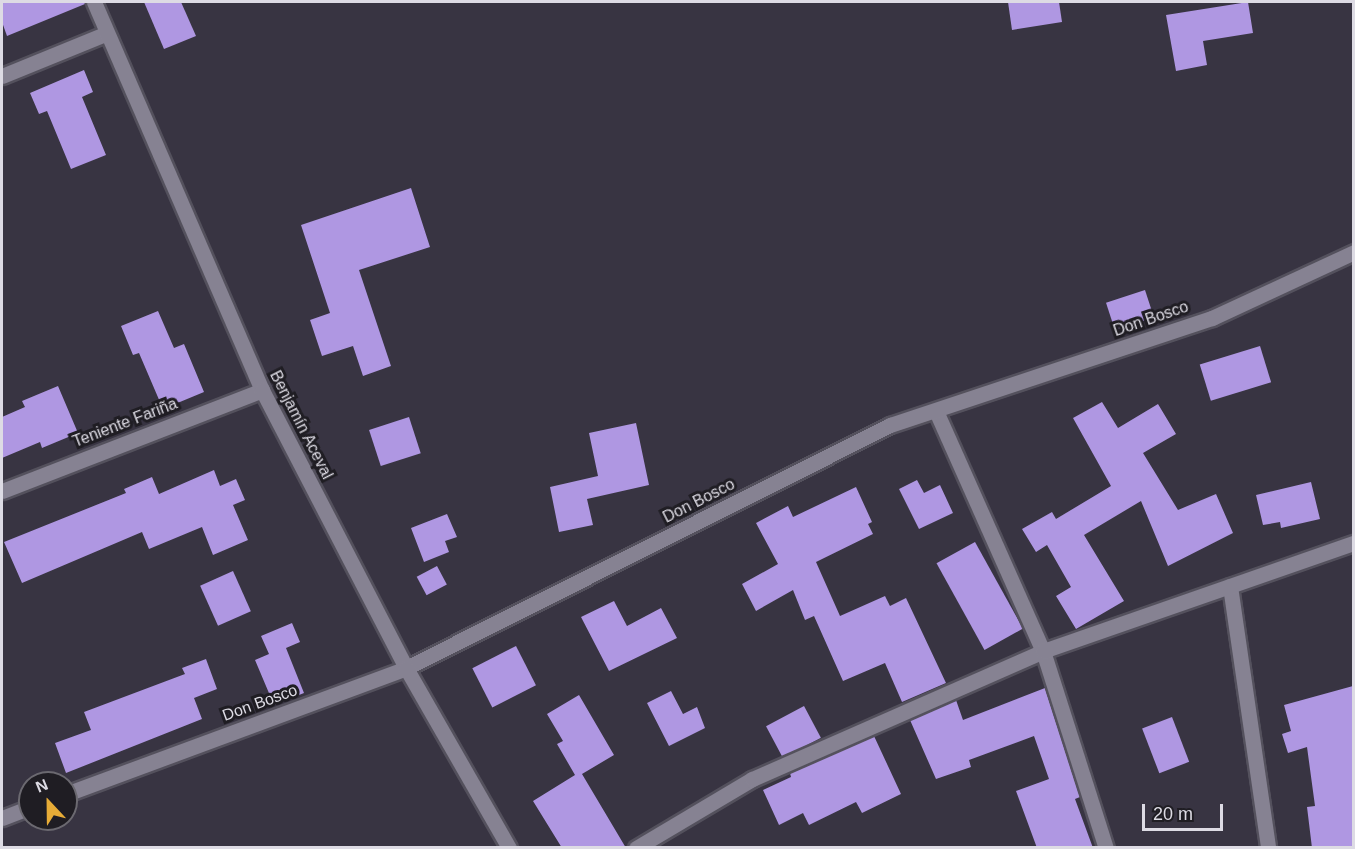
<!DOCTYPE html>
<html>
<head>
<meta charset="utf-8">
<style>
	body { margin:0 }
	#map { position:relative; width:1355px; height:849px; overflow:hidden; background:#383442; font-family:Helvetica,sans-serif }
	div>[style] { position:absolute }
	.building>* { inset:0; background:#af97e2; transform-origin:0 0 }
	.roads { filter:drop-shadow(2px 0 #54515d) drop-shadow(-2px 0 #54515d) drop-shadow(0 2px #54515d) drop-shadow(0 -2px #54515d) }
	.minor>* { height:15px; margin:-7.5px; padding:0 7.5px; transform-origin:7.5px; border-radius:7.5px; background:#868292 }
	.tertiary>* { height:15px; margin:-7.5px; padding:0 7.5px; transform-origin:7.5px; border-radius:7.5px; background:#868292 }
	span { translate:-50% -50%; white-space:nowrap; text-align:center; line-height:1.15; -webkit-text-stroke:6px #1f1d23; paint-order:stroke }
	.street-label { font-size:16px; color:#dddbe4 }
	.frame { position:absolute; inset:0; border:3px solid #dddbe4; pointer-events:none }
	.north { position:absolute; left:18px; top:771px; width:60px; height:60px; box-sizing:border-box; background:#1f1d23; border:2px solid #6b6970; border-radius:50%; rotate:338deg; font-size:16px; font-weight:700; line-height:24px; text-align:center; color:#dddbe4 }
	.north::after { content:''; display:block; margin:auto; width:21px; height:27px; background:#e7ac37; clip-path:polygon(50% 0,100% 100%,50% 72%,0 100%) }
	.scale { position:absolute; left:1142px; top:804px; width:81px; height:27px; box-sizing:border-box; border:3px solid #dddbe4; border-top:0; padding-left:8px; font-size:18px; line-height:21px; white-space:nowrap; color:#dddbe4; -webkit-text-stroke:4px #1f1d23; paint-order:stroke }
</style>
</head>
<body>
<div id="map">
	<div class="building">
		<i style="clip-path:polygon(2px 2px,84px 2px,85px 4px,7px 36px,2px 22px)"></i>
		<i style="clip-path:polygon(144px 2px,181px 2px,196px 36px,164px 49px)"></i>
		<i style="clip-path:polygon(1008px 2px,1059px 2px,1062px 22px,1012px 30px)"></i>
		<i style="clip-path:polygon(1248px 2px,1253px 33px,1203px 41px,1207px 65px,1176px 71px,1166px 15px)"></i>
		<i style="clip-path:polygon(84px 70px,93px 92px,82px 97px,106px 155px,71px 169px,47px 111px,39px 114px,30px 93px)"></i>
		<i style="clip-path:polygon(411px 188px,430px 247px,359px 270px,391px 366px,363px 376px,353px 346px,322px 356px,310px 320px,330px 313px,301px 225px)"></i>
		<i style="left:1145px;top:290px;width:29px;height:41px;rotate:72deg"></i>
		<i style="clip-path:polygon(158px 311px,174px 348px,184px 344px,204px 392px,163px 409px,139px 353px,133px 355px,121px 326px)"></i>
		<i style="left:1260px;top:346px;width:38px;height:63px;rotate:73deg"></i>
		<i style="clip-path:polygon(58px 386px,78px 433px,42px 448px,40px 442px,2px 458px,2px 417px,25px 407px,22px 401px)"></i>
		<i style="clip-path:polygon(1102px 402px,1118px 428px,1158px 404px,1176px 434px,1143px 453px,1178px 510px,1216px 494px,1233px 533px,1168px 566px,1141px 501px,1084px 535px,1124px 601px,1076px 629px,1056px 596px,1071px 587px,1047px 545px,1036px 552px,1022px 529px,1052px 512px,1056px 519px,1111px 486px,1073px 418px)"></i>
		<i style="left:409px;top:417px;width:38px;height:42px;rotate:72deg"></i>
		<i style="clip-path:polygon(636px 423px,649px 485px,587px 499px,593px 525px,559px 532px,550px 487px,598px 476px,589px 433px)"></i>
		<i style="clip-path:polygon(214px 470px,220px 486px,236px 479px,245px 500px,233px 505px,248px 540px,213px 555px,202px 527px,149px 549px,142px 532px,22px 583px,4px 542px,126px 493px,124px 489px,152px 477px,159px 494px)"></i>
		<i style="clip-path:polygon(917px 480px,924px 493px,940px 485px,953px 513px,919px 529px,899px 489px)"></i>
		<i style="clip-path:polygon(1311px 482px,1320px 519px,1281px 528px,1280px 522px,1263px 525px,1256px 495px)"></i>
		<i style="clip-path:polygon(856px 487px,872px 522px,868px 524px,873px 534px,816px 562px,840px 616px,885px 596px,890px 606px,906px 598px,946px 683px,902px 702px,885px 663px,843px 681px,814px 616px,805px 620px,793px 590px,756px 611px,742px 584px,778px 564px,756px 523px,788px 506px,793px 517px)"></i>
		<i style="clip-path:polygon(447px 514px,457px 537px,445px 541px,449px 552px,424px 562px,411px 528px)"></i>
		<i style="left:975px;top:542px;width:99px;height:44px;rotate:61deg"></i>
		<i style="left:437px;top:566px;width:21px;height:23px;rotate:62deg"></i>
		<i style="left:233px;top:571px;width:44px;height:36px;rotate:66deg"></i>
		<i style="clip-path:polygon(614px 601px,627px 626px,661px 608px,677px 638px,609px 671px,581px 617px)"></i>
		<i style="clip-path:polygon(292px 623px,300px 642px,286px 648px,304px 693px,274px 705px,255px 660px,269px 654px,261px 636px)"></i>
		<i style="left:516px;top:646px;width:44px;height:49px;rotate:63deg"></i>
		<i style="clip-path:polygon(206px 659px,217px 689px,194px 698px,202px 719px,66px 773px,55px 743px,91px 730px,84px 712px,185px 674px,182px 668px)"></i>
		<i style="clip-path:polygon(1353px 686px,1353px 848px,1312px 848px,1307px 807px,1315px 806px,1307px 747px,1288px 753px,1282px 734px,1291px 731px,1284px 705px)"></i>
		<i style="clip-path:polygon(1045px 688px,1080px 797px,1075px 799px,1093px 848px,1037px 848px,1016px 791px,1049px 779px,1034px 736px,969px 760px,971px 767px,936px 779px,910px 720px,956px 700px,963px 720px)"></i>
		<i style="clip-path:polygon(671px 691px,683px 714px,697px 707px,705px 728px,669px 746px,647px 703px)"></i>
		<i style="clip-path:polygon(579px 695px,614px 755px,582px 774px,626px 848px,562px 848px,533px 801px,575px 775px,557px 744px,563px 741px,547px 714px)"></i>
		<i style="left:804px;top:706px;width:36px;height:43px;rotate:62deg"></i>
		<i style="left:1172px;top:717px;width:48px;height:32px;rotate:69deg"></i>
		<i style="clip-path:polygon(874px 736px,901px 794px,862px 813px,856px 802px,809px 825px,803px 813px,779px 825px,763px 790px,791px 777px,790px 773px)"></i>
	</div>
	<div class="roads">
		<div class="minor">
			<i style="left:2px;top:76px;width:111px;rotate:-22.2deg"></i>
			<i style="left:936px;top:411px;width:263px;rotate:66deg"></i>
			<i style="left:1043px;top:651px;width:207px;rotate:72.3deg"></i>
			<i style="left:2px;top:491px;width:279px;rotate:-21.2deg"></i>
			<i style="left:1230px;top:586px;width:265px;rotate:81.7deg"></i>
			<i style="left:66px;top:794px;width:363px;rotate:-20.3deg"></i>
			<i style="left:406px;top:668px;width:542px;rotate:-26.66deg"></i>
			<i style="left:890px;top:425px;width:339px;rotate:-18.4deg"></i>
			<i style="left:1212px;top:318px;width:157px;rotate:-24.9deg"></i>
			<i style="left:2px;top:818px;width:30px;rotate:-21deg"></i>
			<i style="left:636px;top:848px;width:135px;rotate:-30.7deg"></i>
			<i style="left:752px;top:779px;width:318px;rotate:-23.7deg"></i>
			<i style="left:1043px;top:651px;width:329px;rotate:-19.2deg"></i>
		</div>
		<div class="tertiary">
			<i style="left:94px;top:2px;width:423px;rotate:66.6deg"></i>
			<i style="left:262px;top:390px;width:313px;rotate:62.6deg"></i>
			<i style="left:406px;top:668px;width:207px;rotate:60.2deg"></i>
		</div>
	</div>
	<div class="street-label">
		<span style="left:1151px;top:319px;rotate:-19deg">Don Bosco</span>
		<span style="left:125px;top:423px;rotate:-21deg">Teniente Fariña</span>
		<span style="left:301px;top:425px;rotate:63deg">Benjamín Aceval</span>
		<span style="left:699px;top:501px;rotate:-27deg">Don Bosco</span>
		<span style="left:260px;top:703px;rotate:-20deg">Don Bosco</span>
	</div>
	<div class="frame"></div>
	<div class="north">N</div>
	<div class="scale">20 m</div>
</div>
</body>
</html>
